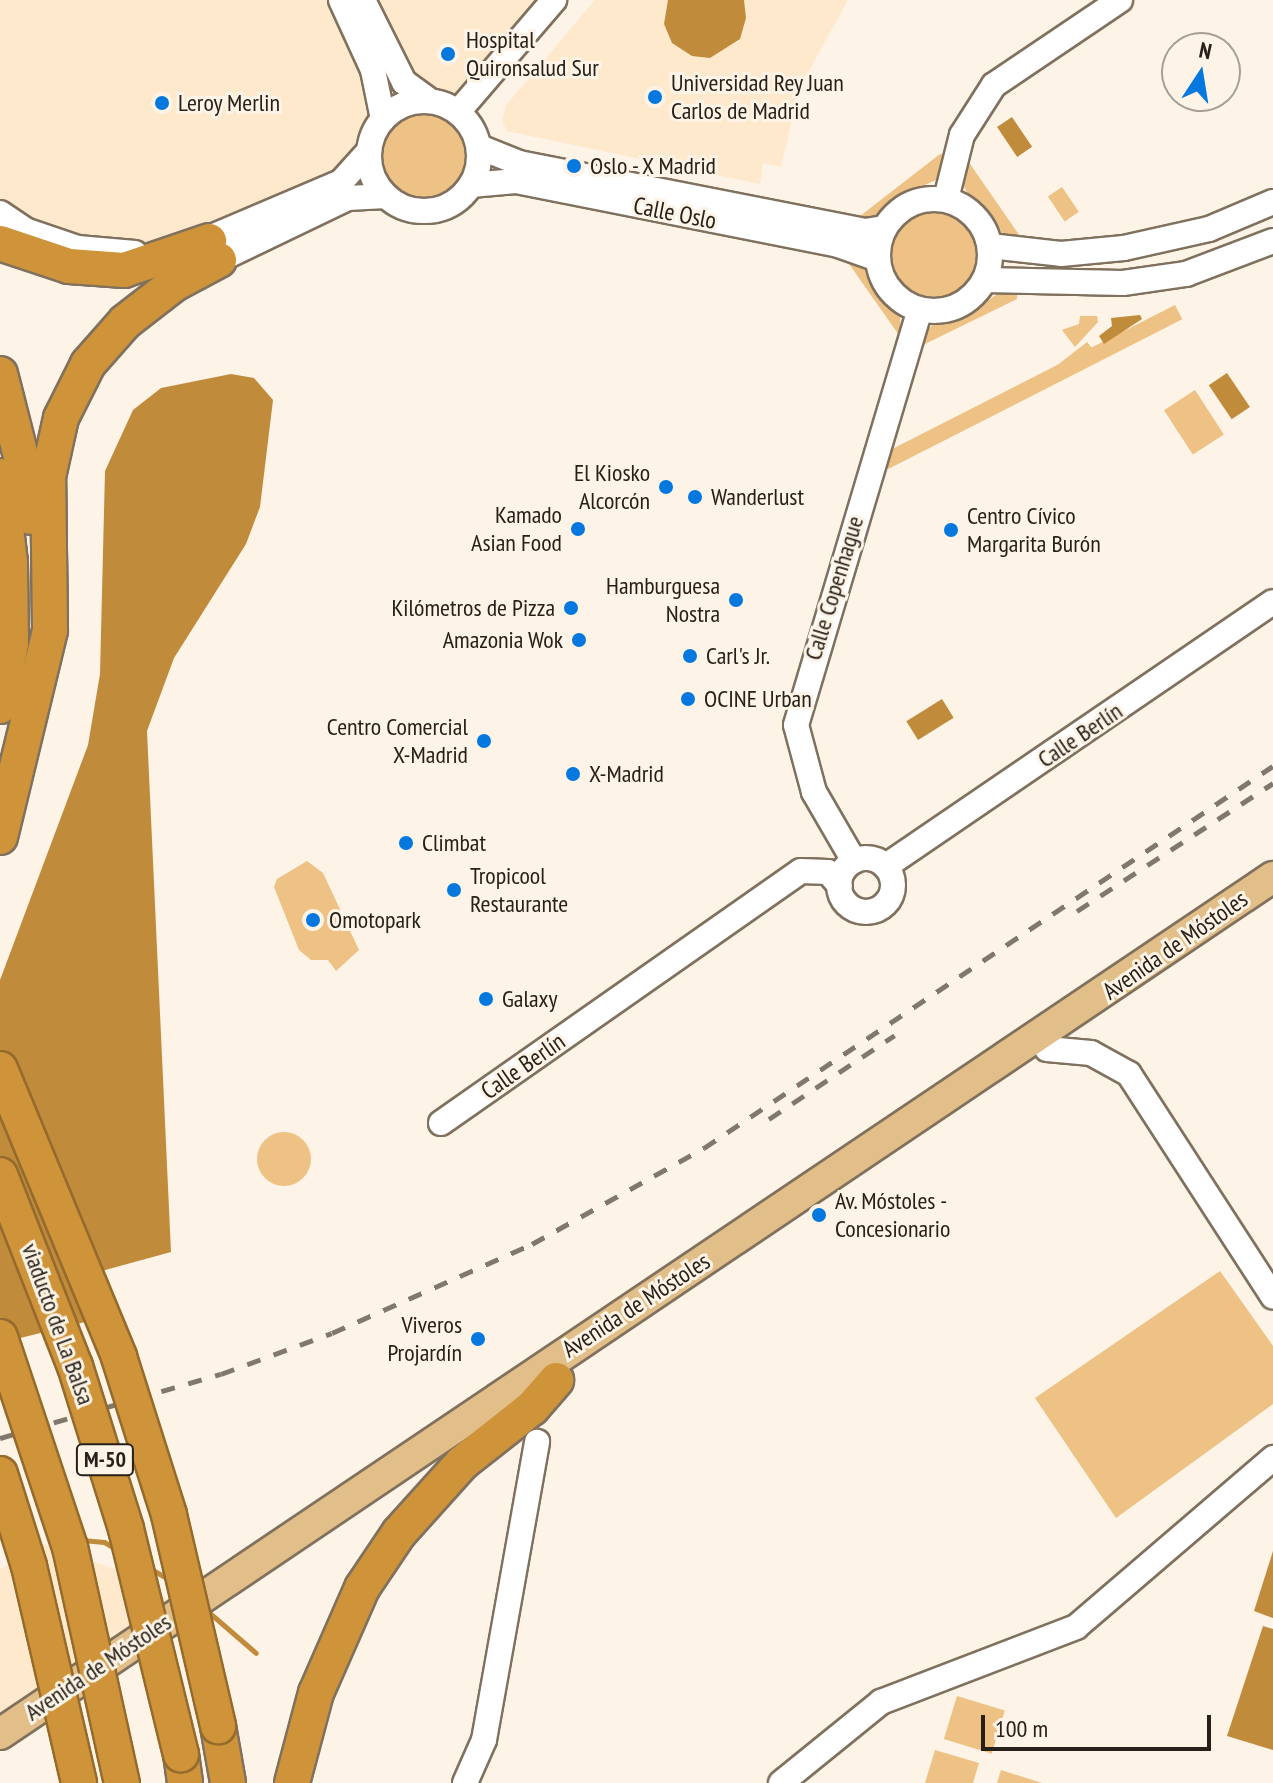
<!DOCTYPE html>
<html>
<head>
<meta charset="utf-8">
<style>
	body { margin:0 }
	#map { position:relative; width:1273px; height:1783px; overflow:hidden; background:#fdf3e6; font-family:"PT Sans Narrow",sans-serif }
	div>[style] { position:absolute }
	.built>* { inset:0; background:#ffe9cd }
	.green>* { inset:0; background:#eec184; transform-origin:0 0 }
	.round { border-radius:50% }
	.water>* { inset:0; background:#c18b3c; transform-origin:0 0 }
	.stream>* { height:5px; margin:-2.5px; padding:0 2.5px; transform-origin:2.5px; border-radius:2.5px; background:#c18b3c }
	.roads { filter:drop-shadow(2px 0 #80715e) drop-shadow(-2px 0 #80715e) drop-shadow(0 2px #80715e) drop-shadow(0 -2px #80715e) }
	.minor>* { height:24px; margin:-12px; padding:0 12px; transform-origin:12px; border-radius:12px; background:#fff }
	.minor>.ring { margin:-12px; padding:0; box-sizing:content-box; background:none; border:24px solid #fff; border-radius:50% }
	.major>* { height:30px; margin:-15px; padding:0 15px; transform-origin:15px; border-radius:15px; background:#e2be88 }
	.highway>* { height:34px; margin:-17px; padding:0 17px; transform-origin:17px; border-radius:17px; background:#cf9339 }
	.rail>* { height:5px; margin-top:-2.5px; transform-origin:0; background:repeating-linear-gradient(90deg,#80786e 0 14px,transparent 0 28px) }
	.bridges { filter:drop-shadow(2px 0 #946b2d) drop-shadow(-2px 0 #946b2d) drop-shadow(0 2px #946b2d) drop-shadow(0 -2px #946b2d) }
	.highway-bridge>* { height:34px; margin:-17px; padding:0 17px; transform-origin:17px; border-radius:17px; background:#cf9339 }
	.dots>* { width:22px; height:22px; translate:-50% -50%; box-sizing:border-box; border:4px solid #fdf3e6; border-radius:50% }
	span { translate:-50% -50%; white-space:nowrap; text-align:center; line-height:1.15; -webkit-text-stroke:6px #fdf3e6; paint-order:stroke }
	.shield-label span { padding:2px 6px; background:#fdf3e6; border:2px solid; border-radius:6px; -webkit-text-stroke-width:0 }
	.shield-label { font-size:22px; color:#262018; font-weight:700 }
	.poi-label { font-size:24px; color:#262018 }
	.left { translate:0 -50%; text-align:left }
	.right { translate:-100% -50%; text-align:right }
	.street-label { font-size:24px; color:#262018 }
	.north { position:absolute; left:1161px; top:32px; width:80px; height:80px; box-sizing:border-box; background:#fdf3e6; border:2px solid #a79f94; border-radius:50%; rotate:12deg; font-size:22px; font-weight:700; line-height:32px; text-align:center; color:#262018 }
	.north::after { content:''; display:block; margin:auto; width:28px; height:36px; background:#0478df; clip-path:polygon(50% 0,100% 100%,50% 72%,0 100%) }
	.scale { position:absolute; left:981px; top:1715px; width:230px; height:36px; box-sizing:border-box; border:4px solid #262018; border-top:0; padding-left:10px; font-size:24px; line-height:28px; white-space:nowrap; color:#262018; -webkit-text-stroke:6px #fdf3e6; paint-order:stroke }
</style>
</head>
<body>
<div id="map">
	<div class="built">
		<i style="clip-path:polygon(0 0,552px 0,424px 155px,337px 170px,191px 240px,131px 259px,0 228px)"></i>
		<i style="clip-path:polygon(595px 0,848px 0,799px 89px,781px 167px,763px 163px,760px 184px,507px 131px,502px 121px,506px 105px)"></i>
		<i style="clip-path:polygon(43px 1544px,115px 1569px,168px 1599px,0 1715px,0 1569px)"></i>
	</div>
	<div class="green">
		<i class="round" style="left:379px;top:111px;width:90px;height:90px"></i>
		<i style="clip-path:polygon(940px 154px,946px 155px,936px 180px,895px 198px,875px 217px,855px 220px)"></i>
		<i style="clip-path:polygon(968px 161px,1022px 239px,1013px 243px,1003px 235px,991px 213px,966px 191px,960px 177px)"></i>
		<i style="left:1062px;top:187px;width:30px;height:17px;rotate:56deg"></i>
		<i class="round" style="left:892px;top:211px;width:86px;height:86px"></i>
		<i style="clip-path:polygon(847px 261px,865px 265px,874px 287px,900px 316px,901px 338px)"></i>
		<i style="clip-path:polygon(1000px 292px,1017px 293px,1017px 299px,923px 345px,916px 343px,933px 324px,967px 315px)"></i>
		<i style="left:1175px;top:305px;width:16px;height:330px;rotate:63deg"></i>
		<i style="clip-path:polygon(1080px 316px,1097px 316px,1098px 322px,1075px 347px,1062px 330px,1079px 324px)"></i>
		<i style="clip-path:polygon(1087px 342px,1097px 354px,1060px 375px,1055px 367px)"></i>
		<i style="left:1195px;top:390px;width:53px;height:37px;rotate:57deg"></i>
		<i style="clip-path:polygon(307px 861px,323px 873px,359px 950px,336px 971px,328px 960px,311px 960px,299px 950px,274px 887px,277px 879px)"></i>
		<i class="round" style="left:257px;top:1132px;width:54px;height:54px"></i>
		<i style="clip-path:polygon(1220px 1271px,1273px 1346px,1273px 1404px,1116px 1518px,1035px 1398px)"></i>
		<i style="left:957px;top:1696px;width:50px;height:45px;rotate:17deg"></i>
		<i style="clip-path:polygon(935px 1750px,979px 1763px,973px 1783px,925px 1783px)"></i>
		<i style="clip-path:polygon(1001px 1770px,1042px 1783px,997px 1783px)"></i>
	</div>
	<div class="water">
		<i style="clip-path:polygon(668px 0,744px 0,746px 18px,740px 39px,710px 58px,692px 56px,672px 43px,664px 24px)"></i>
		<i style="left:1012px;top:117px;width:36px;height:18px;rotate:56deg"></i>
		<i style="clip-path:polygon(1140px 315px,1142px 319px,1104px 344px,1099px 336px,1112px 326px,1111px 318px)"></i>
		<i style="left:1227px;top:373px;width:41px;height:22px;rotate:56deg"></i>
		<i style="clip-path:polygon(231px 374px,254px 378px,273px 400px,260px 507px,246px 544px,174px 658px,147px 731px,171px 1252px,76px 1278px,85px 1322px,0 1343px,0 980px,88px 745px,100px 674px,105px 471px,133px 410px,161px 388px)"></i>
		<i style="left:942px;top:699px;width:22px;height:42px;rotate:58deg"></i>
		<i style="clip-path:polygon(1273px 1551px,1273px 1618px,1254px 1611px)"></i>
		<i style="clip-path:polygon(1263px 1626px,1273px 1629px,1273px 1750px,1227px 1736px)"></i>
	</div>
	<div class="stream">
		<i style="left:82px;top:1540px;width:22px;rotate:5deg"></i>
		<i style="left:104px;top:1542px;width:16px;rotate:30deg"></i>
		<i style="left:151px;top:1569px;width:22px;rotate:30deg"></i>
		<i style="left:205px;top:1609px;width:67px;rotate:40.8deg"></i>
	</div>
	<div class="roads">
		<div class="minor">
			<i style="left:341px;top:0;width:77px;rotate:65.4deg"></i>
			<i style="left:373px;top:70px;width:50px;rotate:78.5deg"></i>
			<i style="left:363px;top:0;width:92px;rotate:63.4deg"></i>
			<i style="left:404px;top:82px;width:31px;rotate:36deg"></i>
			<i class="ring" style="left:369px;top:101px;width:86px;height:86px"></i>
			<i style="left:458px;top:112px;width:148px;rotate:-49.4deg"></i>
			<i style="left:479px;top:147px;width:43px;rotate:21.8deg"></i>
			<i style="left:519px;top:163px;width:353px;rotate:11.1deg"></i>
			<i style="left:865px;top:231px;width:19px;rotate:-9deg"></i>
			<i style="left:471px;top:185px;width:45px;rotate:-5.1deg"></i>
			<i style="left:516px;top:181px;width:328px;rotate:11.2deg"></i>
			<i style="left:838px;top:245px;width:42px;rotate:19.3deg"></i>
			<i class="ring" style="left:878px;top:199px;width:88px;height:88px"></i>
			<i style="left:946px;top:199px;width:66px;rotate:-76deg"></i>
			<i style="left:962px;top:135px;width:59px;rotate:-57.4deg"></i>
			<i style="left:994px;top:85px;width:152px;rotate:-34deg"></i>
			<i style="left:0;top:213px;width:30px;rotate:34deg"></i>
			<i style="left:25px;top:230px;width:56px;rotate:18.8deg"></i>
			<i style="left:78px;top:248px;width:57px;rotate:5deg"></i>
			<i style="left:195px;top:244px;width:159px;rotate:-23deg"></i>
			<i style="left:341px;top:182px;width:42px;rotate:-47.9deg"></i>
			<i style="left:990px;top:246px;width:71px;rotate:6.4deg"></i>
			<i style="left:1061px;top:254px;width:63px;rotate:-5.4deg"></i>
			<i style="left:1124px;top:248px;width:87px;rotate:-12.6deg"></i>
			<i style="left:1209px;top:229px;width:69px;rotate:-22.9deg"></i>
			<i style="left:219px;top:260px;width:143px;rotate:-25.7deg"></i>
			<i style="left:348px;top:198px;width:38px;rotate:-3deg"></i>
			<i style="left:985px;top:280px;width:138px;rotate:1.2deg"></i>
			<i style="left:1123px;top:283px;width:64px;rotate:-8.1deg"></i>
			<i style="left:1186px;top:274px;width:93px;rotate:-20.8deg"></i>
			<i class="ring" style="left:839px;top:858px;width:30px;height:30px"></i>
			<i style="left:854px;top:861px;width:80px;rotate:-120.1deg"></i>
			<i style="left:814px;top:792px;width:69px;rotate:-105deg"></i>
			<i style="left:796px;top:725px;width:433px;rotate:-73.4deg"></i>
			<i style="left:886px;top:866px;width:468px;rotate:-34.3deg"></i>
			<i style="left:1047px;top:1049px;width:44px;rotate:5.2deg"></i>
			<i style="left:1091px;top:1053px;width:43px;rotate:28.9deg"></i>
			<i style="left:1129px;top:1074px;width:265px;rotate:57.1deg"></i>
			<i style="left:441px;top:1123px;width:439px;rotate:-35deg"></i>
			<i style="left:801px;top:871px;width:27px;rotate:2deg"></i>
			<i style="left:828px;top:872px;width:18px;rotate:49deg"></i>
			<i style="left:465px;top:1783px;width:47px;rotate:-66.2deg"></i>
			<i style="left:484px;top:1740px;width:303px;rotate:-79.9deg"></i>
			<i style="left:781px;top:1783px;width:129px;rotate:-39deg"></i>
			<i style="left:881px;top:1702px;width:209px;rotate:-21deg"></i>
			<i style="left:1076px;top:1627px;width:260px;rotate:-40.6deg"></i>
		</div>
		<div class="major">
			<i style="left:0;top:1734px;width:1535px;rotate:-33.95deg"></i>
		</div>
		<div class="highway">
			<i style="left:0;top:243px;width:73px;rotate:18.4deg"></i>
			<i style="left:69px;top:266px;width:55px;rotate:4.2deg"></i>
			<i style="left:124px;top:270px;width:90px;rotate:-18.8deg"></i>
			<i style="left:0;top:374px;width:105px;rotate:75.7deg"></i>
			<i style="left:26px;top:476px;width:41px;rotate:84.4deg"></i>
			<i style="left:0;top:476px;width:87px;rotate:83.4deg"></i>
			<i style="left:10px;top:562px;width:81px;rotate:89.3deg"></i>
			<i style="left:11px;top:643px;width:64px;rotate:99.9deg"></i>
			<i style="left:0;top:837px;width:213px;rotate:-76.4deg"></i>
			<i style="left:50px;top:630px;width:153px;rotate:-90.7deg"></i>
			<i style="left:48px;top:477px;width:60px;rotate:-77.6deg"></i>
			<i style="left:61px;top:418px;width:60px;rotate:-63.4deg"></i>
			<i style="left:88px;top:364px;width:56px;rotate:-48.6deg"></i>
			<i style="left:125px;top:322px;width:62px;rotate:-37.8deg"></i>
			<i style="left:174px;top:284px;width:51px;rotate:-28.1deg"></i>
			<i style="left:218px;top:1726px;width:58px;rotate:80deg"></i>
			<i style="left:181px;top:1754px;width:29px;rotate:82deg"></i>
			<i style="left:292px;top:1783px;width:93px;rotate:-75.1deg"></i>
			<i style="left:316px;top:1693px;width:115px;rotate:-66.3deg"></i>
			<i style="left:362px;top:1588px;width:66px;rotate:-56.1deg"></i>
			<i style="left:399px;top:1533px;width:94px;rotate:-48deg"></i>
			<i style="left:462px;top:1463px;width:89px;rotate:-38.2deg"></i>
			<i style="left:532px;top:1408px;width:37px;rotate:-49deg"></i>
		</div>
	</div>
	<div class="rail">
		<i style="left:1077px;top:911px;width:234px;rotate:-33.1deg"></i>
		<i style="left:769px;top:1119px;width:151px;rotate:-33.7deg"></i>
		<i style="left:0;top:1438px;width:230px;rotate:-16.2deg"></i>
		<i style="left:221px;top:1374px;width:118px;rotate:-20.3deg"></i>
		<i style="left:332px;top:1333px;width:219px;rotate:-24deg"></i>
		<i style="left:532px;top:1244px;width:197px;rotate:-29.2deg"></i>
		<i style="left:704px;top:1148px;width:685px;rotate:-33.88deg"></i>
	</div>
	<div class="bridges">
		<div class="highway-bridge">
			<i style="left:0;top:1069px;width:312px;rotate:67.5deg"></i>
			<i style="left:119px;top:1357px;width:166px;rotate:72.4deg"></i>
			<i style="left:169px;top:1515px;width:217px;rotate:76.9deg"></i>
			<i style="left:0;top:1175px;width:205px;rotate:68.6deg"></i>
			<i style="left:75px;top:1366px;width:171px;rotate:72.6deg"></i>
			<i style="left:126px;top:1529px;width:232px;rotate:76.3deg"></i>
			<i style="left:0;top:1337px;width:221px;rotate:71.6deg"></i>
			<i style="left:70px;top:1547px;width:242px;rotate:77.6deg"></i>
			<i style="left:0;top:1474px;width:96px;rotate:72.5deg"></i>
			<i style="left:29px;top:1566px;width:223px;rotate:77deg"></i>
		</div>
	</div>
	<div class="dots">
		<i style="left:448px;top:54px;background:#0478df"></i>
		<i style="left:655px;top:97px;background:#0478df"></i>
		<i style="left:162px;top:103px;background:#0478df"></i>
		<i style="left:574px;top:166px;background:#0478df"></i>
		<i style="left:666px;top:487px;background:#0478df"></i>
		<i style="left:695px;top:497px;background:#0478df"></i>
		<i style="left:578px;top:529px;background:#0478df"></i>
		<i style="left:951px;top:530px;background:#0478df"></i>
		<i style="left:736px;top:600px;background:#0478df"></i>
		<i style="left:571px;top:608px;background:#0478df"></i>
		<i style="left:579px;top:640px;background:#0478df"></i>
		<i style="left:690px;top:656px;background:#0478df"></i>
		<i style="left:688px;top:699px;background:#0478df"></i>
		<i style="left:484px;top:741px;background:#0478df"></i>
		<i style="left:573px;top:774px;background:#0478df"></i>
		<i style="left:406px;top:843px;background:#0478df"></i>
		<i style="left:454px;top:890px;background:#0478df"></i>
		<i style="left:313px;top:920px;background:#0478df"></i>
		<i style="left:486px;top:999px;background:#0478df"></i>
		<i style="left:819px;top:1215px;background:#0478df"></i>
		<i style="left:478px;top:1339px;background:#0478df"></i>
	</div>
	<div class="shield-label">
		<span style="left:105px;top:1460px">M-50</span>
	</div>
	<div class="poi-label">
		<span class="left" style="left:466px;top:54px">Hospital<br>Quironsalud Sur</span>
		<span class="left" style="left:671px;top:97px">Universidad Rey Juan<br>Carlos de Madrid</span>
		<span class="left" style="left:178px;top:103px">Leroy Merlin</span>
		<span class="left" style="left:590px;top:166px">Oslo - X Madrid</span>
		<span class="right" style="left:650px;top:487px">El Kiosko<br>Alcorcón</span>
		<span class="left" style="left:711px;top:497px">Wanderlust</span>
		<span class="right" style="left:562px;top:529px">Kamado<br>Asian Food</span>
		<span class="left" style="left:967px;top:530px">Centro Cívico<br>Margarita Burón</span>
		<span class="right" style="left:720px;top:600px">Hamburguesa<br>Nostra</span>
		<span class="right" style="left:555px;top:608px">Kilómetros de Pizza</span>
		<span class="right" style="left:563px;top:640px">Amazonia Wok</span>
		<span class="left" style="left:706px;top:656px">Carl's Jr.</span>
		<span class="left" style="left:704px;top:699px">OCINE Urban</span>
		<span class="right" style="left:468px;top:741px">Centro Comercial<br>X-Madrid</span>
		<span class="left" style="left:589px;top:774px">X-Madrid</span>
		<span class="left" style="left:422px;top:843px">Climbat</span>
		<span class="left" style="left:470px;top:890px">Tropicool<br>Restaurante</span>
		<span class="left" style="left:329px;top:920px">Omotopark</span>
		<span class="left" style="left:502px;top:999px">Galaxy</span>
		<span class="left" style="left:835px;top:1215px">Av. Móstoles -<br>Concesionario</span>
		<span class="right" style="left:462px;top:1339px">Viveros<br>Projardín</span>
	</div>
	<div class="street-label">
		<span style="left:675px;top:213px;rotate:11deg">Calle Oslo</span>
		<span style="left:834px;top:588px;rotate:-73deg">Calle Copenhague</span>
		<span style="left:1080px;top:735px;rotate:-34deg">Calle Berlín</span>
		<span style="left:1175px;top:945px;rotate:-35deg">Avenida de Móstoles</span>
		<span style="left:523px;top:1066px;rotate:-35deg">Calle Berlín</span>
		<span style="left:636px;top:1305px;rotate:-33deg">Avenida de Móstoles</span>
		<span style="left:58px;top:1324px;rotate:70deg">viaducto de La Balsa</span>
		<span style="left:98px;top:1667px;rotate:-34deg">Avenida de Móstoles</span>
	</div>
	<div class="north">N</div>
	<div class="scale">100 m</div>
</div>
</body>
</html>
